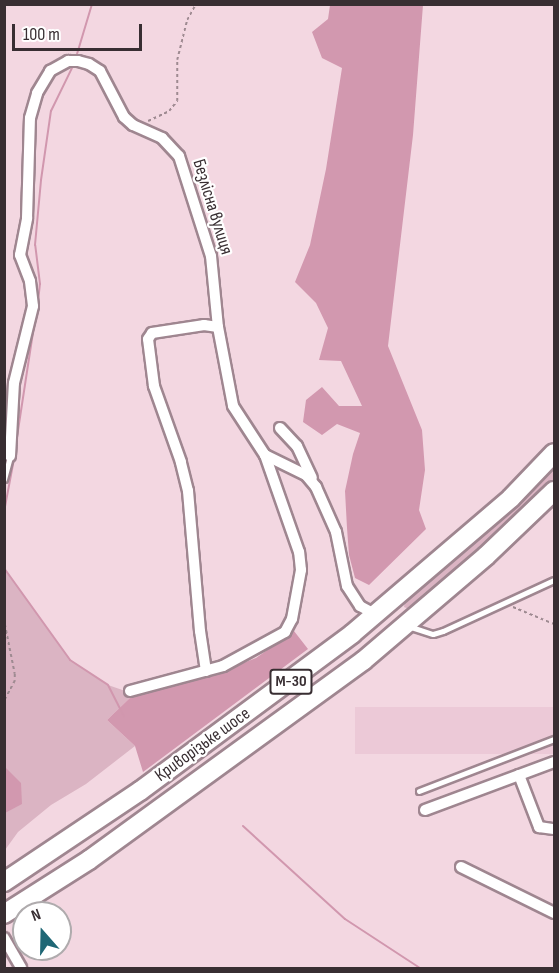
<!DOCTYPE html>
<html>
<head>
<meta charset="utf-8">
<style>
	body { margin:0 }
	#map { position:relative; width:559px; height:973px; overflow:hidden; background:#f3d7e1; font-family:"Sofia Sans Condensed",sans-serif }
	div>[style] { position:absolute }
	.built>* { inset:0; background:#ecc9d7; transform-origin:0 0 }
	.green>* { inset:0; background:#dbb4c3 }
	.forest>* { inset:0; background:#d298af }
	.stream>* { height:2px; margin:-1px; padding:0 1px; transform-origin:1px; border-radius:1px; background:#d197ae }
	.path>* { height:1.5px; margin-top:-0.75px; transform-origin:0; background:repeating-linear-gradient(90deg,#9e8a91 0 3px,transparent 0 6px) }
	.roads { filter:drop-shadow(2px 0 #9f8690) drop-shadow(-2px 0 #9f8690) drop-shadow(0 2px #9f8690) drop-shadow(0 -2px #9f8690) }
	.lane>* { height:5px; margin:-2.5px; padding:0 2.5px; transform-origin:2.5px; border-radius:2.5px; background:#fff }
	.street>* { height:10px; margin:-5px; padding:0 5px; transform-origin:5px; border-radius:5px; background:#fff }
	.highway>* { height:18px; margin:-9px; padding:0 9px; transform-origin:9px; border-radius:9px; background:#fff }
	span { translate:-50% -50%; white-space:nowrap; text-align:center; line-height:1.15; -webkit-text-stroke:4.5px #fff; paint-order:stroke }
	.shield-label span { padding:2px 4px; background:#fff; border:2px solid; border-radius:4px; -webkit-text-stroke-width:0 }
	.shield-label { font-size:16px; color:#382e32; font-weight:700 }
	.street-label { font-size:18px; color:#382e32 }
	.frame { position:absolute; inset:0; border:6px solid #382e32; pointer-events:none }
	.north { position:absolute; left:12px; top:901px; width:60px; height:60px; box-sizing:border-box; background:#fff; border:2px solid #afabad; border-radius:50%; rotate:340deg; font-size:16px; font-weight:700; line-height:24px; text-align:center; color:#382e32 }
	.north::after { content:''; display:block; margin:auto; width:21px; height:27px; background:#1f6775; clip-path:polygon(50% 0,100% 100%,50% 72%,0 100%) }
	.scale { position:absolute; left:12px; top:24px; width:130px; height:27px; box-sizing:border-box; border:3px solid #382e32; border-top:0; padding-left:8px; font-size:18px; line-height:21px; white-space:nowrap; color:#382e32; -webkit-text-stroke:4px #fff; paint-order:stroke }
</style>
</head>
<body>
<div id="map">
	<div class="built">
		<i style="left:554px;top:707px;width:47px;height:199px;rotate:90deg"></i>
	</div>
	<div class="green">
		<i style="clip-path:polygon(554px 461px,554px 484px,413px 611px,404px 607px,405px 600px)"></i>
		<i style="clip-path:polygon(4px 568px,70px 660px,108px 685px,134px 694px,107px 720px,135px 746px,86px 784px,51px 805px,18px 832px,5px 850px)"></i>
	</div>
	<div class="forest">
		<i style="clip-path:polygon(330px 5px,423px 5px,413px 135px,388px 346px,422px 430px,425px 470px,419px 510px,426px 529px,369px 585px,355px 578px,349px 555px,347px 528px,345px 491px,353px 454px,360px 433px,337px 424px,322px 435px,303px 422px,306px 400px,322px 387px,339px 406px,362px 406px,341px 361px,319px 360px,328px 328px,316px 303px,295px 282px,310px 245px,326px 169px,342px 68px,322px 58px,312px 32px,328px 19px)"></i>
		<i style="clip-path:polygon(294px 631px,308px 649px,143px 772px,135px 746px,107px 720px,134px 694px,205px 678px,256px 658px)"></i>
		<i style="clip-path:polygon(5px 767px,21px 783px,22px 804px,5px 813px)"></i>
	</div>
	<div class="stream">
		<i style="left:77px;top:54px;width:52px;rotate:-73.3deg"></i>
		<i style="left:38px;top:302px;width:18px;rotate:-84deg"></i>
		<i style="left:40px;top:284px;width:39px;rotate:-97deg"></i>
		<i style="left:35px;top:245px;width:65px;rotate:-84.7deg"></i>
		<i style="left:41px;top:180px;width:70px;rotate:-81.8deg"></i>
		<i style="left:51px;top:111px;width:48px;rotate:-64deg"></i>
		<i style="left:15px;top:450px;width:139px;rotate:-81.3deg"></i>
		<i style="left:4px;top:512px;width:54px;rotate:-79.3deg"></i>
		<i style="left:4px;top:568px;width:113px;rotate:54.3deg"></i>
		<i style="left:70px;top:660px;width:45px;rotate:33.3deg"></i>
		<i style="left:108px;top:685px;width:35px;rotate:63deg"></i>
		<i style="left:243px;top:826px;width:138px;rotate:42.4deg"></i>
		<i style="left:345px;top:919px;width:90px;rotate:33.2deg"></i>
	</div>
	<div class="path">
		<i style="left:148px;top:121px;width:23px;rotate:-25deg"></i>
		<i style="left:169px;top:111px;width:13px;rotate:-51deg"></i>
		<i style="left:177px;top:101px;width:41px;rotate:-90deg"></i>
		<i style="left:177px;top:60px;width:41px;rotate:-76deg"></i>
		<i style="left:187px;top:20px;width:18px;rotate:-61deg"></i>
		<i style="left:513px;top:607px;width:44px;rotate:22.5deg"></i>
		<i style="left:4px;top:619px;width:56px;rotate:78.7deg"></i>
		<i style="left:15px;top:674px;width:7px;rotate:90deg"></i>
		<i style="left:15px;top:681px;width:24px;rotate:118deg"></i>
		<i style="left:4px;top:735px;width:7px;rotate:90deg"></i>
	</div>
	<div class="roads">
		<div class="lane">
			<i style="left:4px;top:479px;width:24px;rotate:-75deg"></i>
			<i style="left:408px;top:626px;width:26px;rotate:18deg"></i>
			<i style="left:433px;top:634px;width:10px;rotate:-17deg"></i>
			<i style="left:443px;top:631px;width:122px;rotate:-24.7deg"></i>
			<i style="left:419px;top:791px;width:145px;rotate:-21.1deg"></i>
		</div>
		<div class="street">
			<i style="left:280px;top:428px;width:25px;rotate:47deg"></i>
			<i style="left:297px;top:446px;width:35px;rotate:65deg"></i>
			<i style="left:10px;top:456px;width:73px;rotate:-86.9deg"></i>
			<i style="left:14px;top:383px;width:79px;rotate:-76.1deg"></i>
			<i style="left:33px;top:306px;width:25px;rotate:-97deg"></i>
			<i style="left:30px;top:281px;width:28px;rotate:-111deg"></i>
			<i style="left:20px;top:255px;width:38px;rotate:-79deg"></i>
			<i style="left:27px;top:218px;width:100px;rotate:-88.3deg"></i>
			<i style="left:30px;top:118px;width:26px;rotate:-74deg"></i>
			<i style="left:37px;top:93px;width:26px;rotate:-59deg"></i>
			<i style="left:50px;top:71px;width:21px;rotate:-29deg"></i>
			<i style="left:68px;top:61px;width:10px"></i>
			<i style="left:78px;top:61px;width:11px;rotate:15deg"></i>
			<i style="left:89px;top:64px;width:13px;rotate:32deg"></i>
			<i style="left:100px;top:71px;width:52px;rotate:62.4deg"></i>
			<i style="left:124px;top:117px;width:12px;rotate:42deg"></i>
			<i style="left:133px;top:125px;width:32px;rotate:24deg"></i>
			<i style="left:162px;top:138px;width:25px;rotate:47deg"></i>
			<i style="left:179px;top:156px;width:105px;rotate:72.3deg"></i>
			<i style="left:211px;top:256px;width:71px;rotate:84.4deg"></i>
			<i style="left:218px;top:327px;width:80px;rotate:79.2deg"></i>
			<i style="left:233px;top:406px;width:59px;rotate:56.9deg"></i>
			<i style="left:265px;top:455px;width:46px;rotate:26deg"></i>
			<i style="left:306px;top:475px;width:16px;rotate:50deg"></i>
			<i style="left:316px;top:487px;width:49px;rotate:66deg"></i>
			<i style="left:336px;top:532px;width:55px;rotate:78.5deg"></i>
			<i style="left:347px;top:586px;width:24px;rotate:57deg"></i>
			<i style="left:360px;top:606px;width:18px;rotate:29deg"></i>
			<i style="left:206px;top:671px;width:40px;rotate:-98.5deg"></i>
			<i style="left:200px;top:631px;width:141px;rotate:-94.9deg"></i>
			<i style="left:188px;top:491px;width:30px;rotate:-104deg"></i>
			<i style="left:181px;top:462px;width:81px;rotate:-109.6deg"></i>
			<i style="left:154px;top:386px;width:47px;rotate:-97.3deg"></i>
			<i style="left:148px;top:339px;width:7px;rotate:-56deg"></i>
			<i style="left:152px;top:333px;width:53px;rotate:-8.7deg"></i>
			<i style="left:204px;top:325px;width:14px;rotate:8deg"></i>
			<i style="left:130px;top:691px;width:96px;rotate:-15deg"></i>
			<i style="left:223px;top:666px;width:71px;rotate:-28.7deg"></i>
			<i style="left:285px;top:632px;width:15px;rotate:-62deg"></i>
			<i style="left:292px;top:619px;width:50px;rotate:-79.6deg"></i>
			<i style="left:301px;top:570px;width:18px;rotate:-96deg"></i>
			<i style="left:299px;top:552px;width:103px;rotate:-109.3deg"></i>
			<i style="left:519px;top:775px;width:56px;rotate:69deg"></i>
			<i style="left:539px;top:827px;width:15px;rotate:8deg"></i>
			<i style="left:425px;top:810px;width:138px;rotate:-20.4deg"></i>
			<i style="left:461px;top:867px;width:104px;rotate:26.3deg"></i>
			<i style="left:4px;top:938px;width:34px;rotate:60deg"></i>
		</div>
		<div class="highway">
			<i style="left:4px;top:882px;width:164px;rotate:-33.8deg"></i>
			<i style="left:140px;top:791px;width:264px;rotate:-36.5deg"></i>
			<i style="left:352px;top:634px;width:209px;rotate:-40.5deg"></i>
			<i style="left:511px;top:498px;width:62px;rotate:-46.3deg"></i>
			<i style="left:4px;top:914px;width:101px;rotate:-32.4deg"></i>
			<i style="left:89px;top:860px;width:339px;rotate:-36deg"></i>
			<i style="left:363px;top:661px;width:162px;rotate:-40.5deg"></i>
			<i style="left:486px;top:556px;width:94px;rotate:-43.7deg"></i>
		</div>
	</div>
	<div class="shield-label">
		<span style="left:291px;top:682px">М-30</span>
	</div>
	<div class="street-label">
		<span style="left:212px;top:207px;rotate:73deg">Безлісна вулиця</span>
		<span style="left:203px;top:745px;rotate:-36deg">Криворізьке шосе</span>
	</div>
	<div class="frame"></div>
	<div class="north">N</div>
	<div class="scale">100 m</div>
</div>
</body>
</html>
